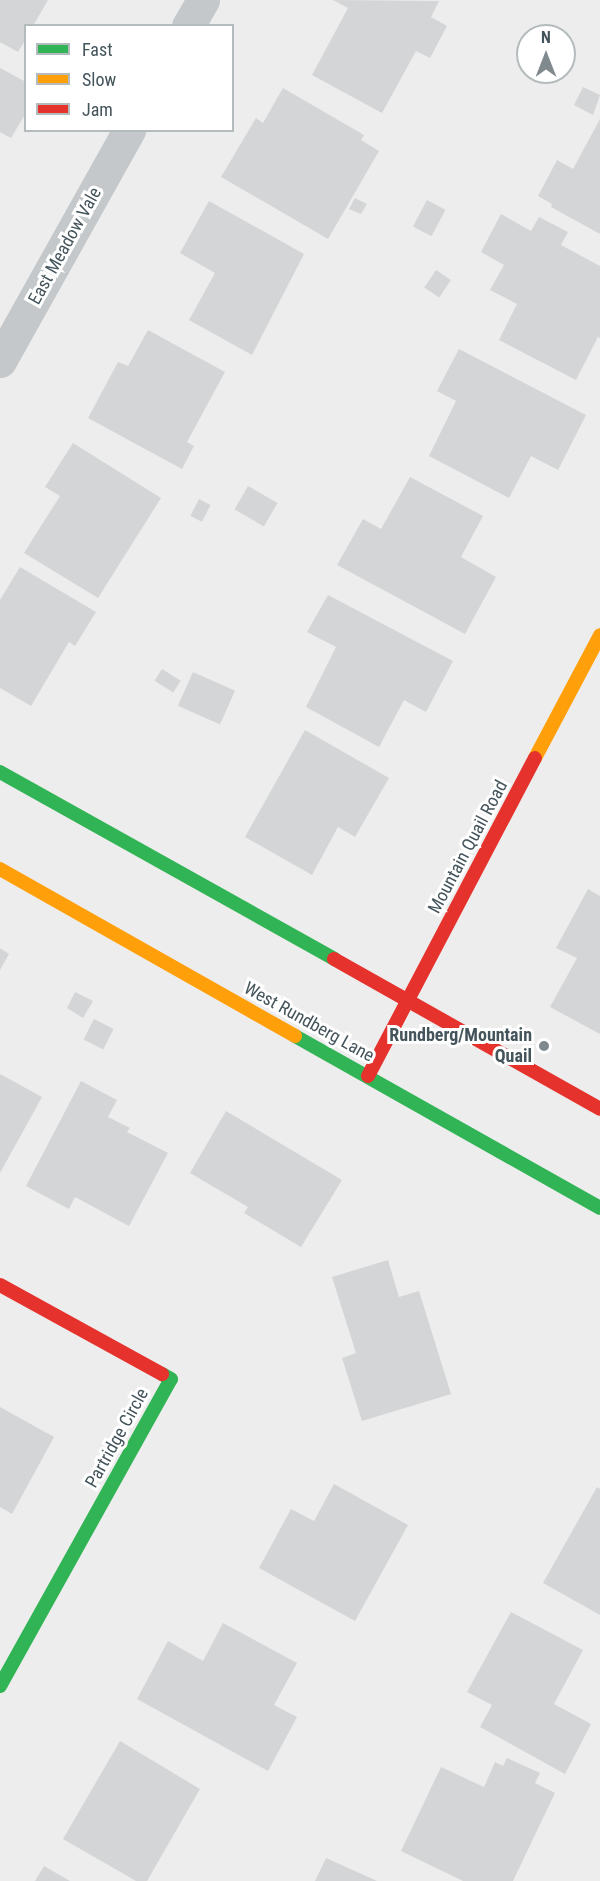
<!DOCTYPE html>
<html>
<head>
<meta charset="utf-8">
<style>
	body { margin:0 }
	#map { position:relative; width:600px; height:1881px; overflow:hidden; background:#eeeded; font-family:"Roboto Condensed",sans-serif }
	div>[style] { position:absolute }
	.building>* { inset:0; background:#d4d5d6; transform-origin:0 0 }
	.street>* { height:33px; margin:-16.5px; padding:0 16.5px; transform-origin:16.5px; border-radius:16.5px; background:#c4c8ca }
	.fast>* { height:14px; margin:-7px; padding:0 7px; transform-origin:7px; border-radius:7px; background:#30b455 }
	.slow>* { height:14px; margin:-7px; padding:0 7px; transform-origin:7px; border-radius:7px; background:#ff9f0a }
	.jam>* { height:14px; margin:-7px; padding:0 7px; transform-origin:7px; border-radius:7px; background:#e5322d }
	.dots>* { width:16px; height:16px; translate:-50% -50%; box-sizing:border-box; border:3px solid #fff; border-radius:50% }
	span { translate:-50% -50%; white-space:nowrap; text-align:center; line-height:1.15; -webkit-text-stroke:6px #fff; paint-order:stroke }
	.street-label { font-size:18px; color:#44545b }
	.poi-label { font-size:18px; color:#44545b; font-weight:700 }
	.right { translate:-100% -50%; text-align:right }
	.legend { position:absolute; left:24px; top:24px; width:210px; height:108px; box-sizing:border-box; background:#fff; border:2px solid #b4bbbd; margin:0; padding:8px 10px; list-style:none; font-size:18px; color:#44545b }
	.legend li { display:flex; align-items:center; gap:12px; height:30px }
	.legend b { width:30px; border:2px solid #b4bbbd }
	.north { position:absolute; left:516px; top:24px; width:60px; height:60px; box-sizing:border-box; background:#fff; border:2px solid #b4bbbd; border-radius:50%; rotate:0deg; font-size:16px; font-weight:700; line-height:24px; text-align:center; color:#44545b }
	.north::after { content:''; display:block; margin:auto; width:21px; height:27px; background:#808a8e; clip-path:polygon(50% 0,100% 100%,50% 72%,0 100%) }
</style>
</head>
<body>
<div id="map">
	<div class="building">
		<i style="clip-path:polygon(0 0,48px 0,33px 26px,26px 26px,26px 39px,18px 52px,0 42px)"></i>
		<i style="clip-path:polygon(333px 0,439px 1px,431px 17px,447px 26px,430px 58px,416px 51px,382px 113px,312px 75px,348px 8px)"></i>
		<i style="clip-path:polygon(0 68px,26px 82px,26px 113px,11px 138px,0 132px)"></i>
		<i style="clip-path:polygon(583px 87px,600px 95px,593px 115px,574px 105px)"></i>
		<i style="clip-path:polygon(283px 88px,364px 135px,361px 140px,379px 151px,328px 239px,221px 177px,256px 118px,263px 123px)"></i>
		<i style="clip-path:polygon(600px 119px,600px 234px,551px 207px,552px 204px,538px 196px,557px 160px,573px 169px)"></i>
		<i style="clip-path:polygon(355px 198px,367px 204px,361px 214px,349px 209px)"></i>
		<i style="left:427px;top:200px;width:21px;height:30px;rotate:28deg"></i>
		<i style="clip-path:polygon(209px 201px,304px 254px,252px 355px,189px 320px,215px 273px,180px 253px)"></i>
		<i style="clip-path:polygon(501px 214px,531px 231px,539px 217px,568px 232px,561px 245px,600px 266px,600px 338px,598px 337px,576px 380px,499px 340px,517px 304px,490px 290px,504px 265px,481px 252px)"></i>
		<i style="left:436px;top:270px;width:18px;height:21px;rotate:34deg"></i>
		<i style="clip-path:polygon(148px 330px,225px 372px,187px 442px,194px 446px,182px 469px,88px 418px,118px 362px,128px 366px)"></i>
		<i style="clip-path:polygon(459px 349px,586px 415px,558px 470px,531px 456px,509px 498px,429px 456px,456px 401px,437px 391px)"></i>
		<i style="clip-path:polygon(73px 443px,161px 498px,98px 598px,24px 553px,60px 496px,45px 487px)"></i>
		<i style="clip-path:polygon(410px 477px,483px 516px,461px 557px,496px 577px,465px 634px,337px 565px,363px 519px,381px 529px)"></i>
		<i style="left:248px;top:486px;width:34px;height:27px;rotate:30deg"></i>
		<i style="left:199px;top:499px;width:13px;height:19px;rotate:27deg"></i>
		<i style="clip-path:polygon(20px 567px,96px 612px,75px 646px,69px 642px,31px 706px,0 688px,0 600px)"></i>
		<i style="clip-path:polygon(328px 595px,453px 661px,426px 712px,404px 700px,379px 747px,306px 707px,336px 647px,307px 632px)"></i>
		<i style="left:162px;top:669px;width:22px;height:14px;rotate:32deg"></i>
		<i style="left:193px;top:672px;width:46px;height:37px;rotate:24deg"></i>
		<i style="clip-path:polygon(305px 730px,389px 778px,355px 837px,338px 827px,312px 875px,245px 837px)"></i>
		<i style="clip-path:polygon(588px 889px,600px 896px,600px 1034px,550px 1007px,577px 958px,556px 948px)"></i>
		<i style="clip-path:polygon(0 948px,9px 954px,0 970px)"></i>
		<i style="clip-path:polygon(75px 992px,93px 1001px,83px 1018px,67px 1008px)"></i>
		<i style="left:94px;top:1019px;width:22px;height:23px;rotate:27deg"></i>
		<i style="clip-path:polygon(0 1074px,42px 1097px,0 1173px)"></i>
		<i style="clip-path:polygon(81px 1081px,117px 1100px,108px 1117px,130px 1128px,127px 1132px,168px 1153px,129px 1226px,75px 1197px,69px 1209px,26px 1186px)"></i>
		<i style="clip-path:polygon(226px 1111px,342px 1180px,301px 1247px,244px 1213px,248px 1207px,190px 1173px)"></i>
		<i style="clip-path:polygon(388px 1260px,399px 1297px,419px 1291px,451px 1394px,362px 1421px,342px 1358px,356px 1353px,332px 1277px)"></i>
		<i style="clip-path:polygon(0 1407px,54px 1437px,12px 1514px,0 1507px)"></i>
		<i style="clip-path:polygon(334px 1484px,408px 1525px,355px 1621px,259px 1568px,291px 1509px,314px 1521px)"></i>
		<i style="clip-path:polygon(597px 1487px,600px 1489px,600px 1615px,543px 1583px)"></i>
		<i style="clip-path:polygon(511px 1612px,583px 1650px,554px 1704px,591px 1724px,565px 1774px,480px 1727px,492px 1705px,467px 1692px)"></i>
		<i style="clip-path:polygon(223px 1623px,297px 1663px,274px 1705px,297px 1717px,268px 1771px,137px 1699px,168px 1641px,203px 1661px)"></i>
		<i style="clip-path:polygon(120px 1741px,200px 1789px,147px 1881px,136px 1881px,63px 1839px)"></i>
		<i style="clip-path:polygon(507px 1758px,540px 1773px,535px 1783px,555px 1793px,513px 1881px,463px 1881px,401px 1851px,441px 1767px,484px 1787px,495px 1762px,503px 1766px)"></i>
		<i style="clip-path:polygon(326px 1858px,377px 1881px,315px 1881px)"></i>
		<i style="clip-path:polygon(44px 1866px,70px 1881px,35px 1881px)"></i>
	</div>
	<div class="street">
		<i style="left:188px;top:26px;width:30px;rotate:-60deg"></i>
		<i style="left:0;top:361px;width:265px;rotate:-60.8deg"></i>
	</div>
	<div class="fast">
		<i style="left:0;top:772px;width:383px;rotate:29.2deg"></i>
		<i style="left:295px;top:1036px;width:350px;rotate:29.4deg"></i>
		<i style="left:0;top:1686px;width:351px;rotate:-60.9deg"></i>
		<i style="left:171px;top:1379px;width:10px;rotate:-151deg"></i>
	</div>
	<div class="slow">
		<i style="left:535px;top:758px;width:139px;rotate:-62.1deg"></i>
		<i style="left:0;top:869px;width:339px;rotate:29.5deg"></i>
	</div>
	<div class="jam">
		<i style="left:334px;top:959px;width:305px;rotate:29.4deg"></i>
		<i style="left:368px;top:1076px;width:359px;rotate:-62.3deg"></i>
		<i style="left:0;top:1285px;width:185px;rotate:28.8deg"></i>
	</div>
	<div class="dots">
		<i style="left:544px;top:1046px;background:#808a8e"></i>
	</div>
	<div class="street-label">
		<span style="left:65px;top:246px;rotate:-61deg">East Meadow Vale</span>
		<span style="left:468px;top:847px;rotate:-62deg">Mountain Quail Road</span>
		<span style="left:309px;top:1022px;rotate:29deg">West Rundberg Lane</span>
		<span style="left:117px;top:1438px;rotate:-61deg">Partridge Circle</span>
	</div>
	<div class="poi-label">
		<span class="right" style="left:532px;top:1046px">Rundberg/Mountain<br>Quail</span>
	</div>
	<ul class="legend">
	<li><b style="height:8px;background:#30b455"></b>Fast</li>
	<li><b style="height:8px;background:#ff9f0a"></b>Slow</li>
	<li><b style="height:8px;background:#e5322d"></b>Jam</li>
	</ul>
	<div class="north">N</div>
</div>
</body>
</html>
